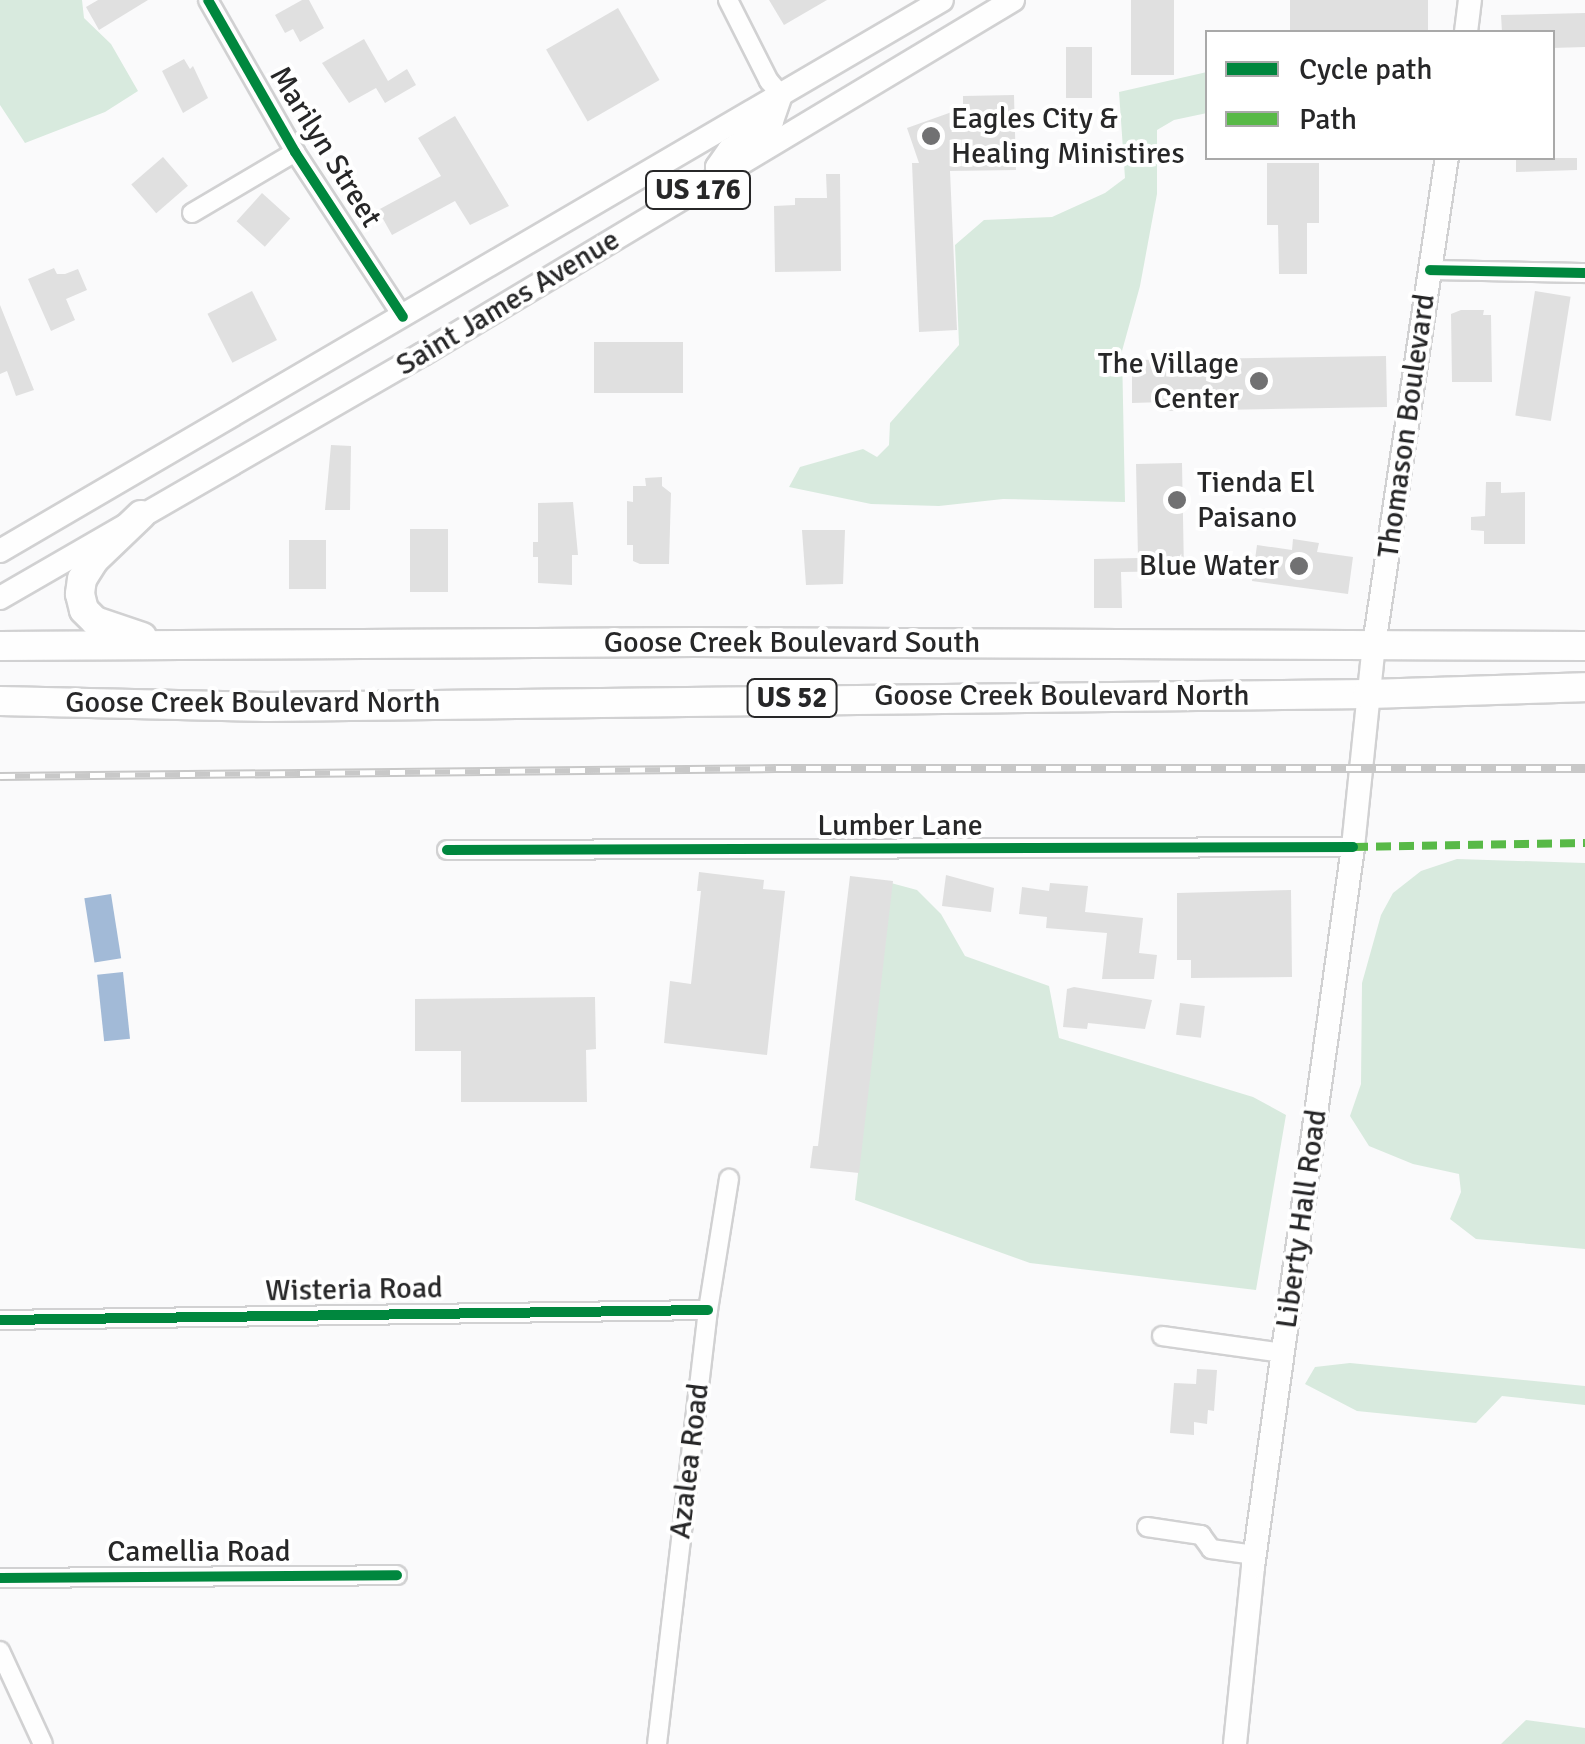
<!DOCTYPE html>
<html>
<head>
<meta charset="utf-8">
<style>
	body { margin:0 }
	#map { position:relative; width:1585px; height:1744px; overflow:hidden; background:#fafafb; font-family:Signika,sans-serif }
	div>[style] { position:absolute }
	.green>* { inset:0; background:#d8eade }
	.water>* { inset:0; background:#a2bad7; transform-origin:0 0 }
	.building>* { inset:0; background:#e0e0e0; transform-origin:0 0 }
	.roads { filter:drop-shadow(2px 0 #d1d1d2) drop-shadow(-2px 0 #d1d1d2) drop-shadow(0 2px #d1d1d2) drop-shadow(0 -2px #d1d1d2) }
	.minor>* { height:18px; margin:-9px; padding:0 9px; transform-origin:9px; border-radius:9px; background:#fefefe }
	.major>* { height:22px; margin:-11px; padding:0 11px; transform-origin:11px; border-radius:11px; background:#fefefe }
	.highway>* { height:28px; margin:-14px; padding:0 14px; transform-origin:14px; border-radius:14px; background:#fefefe }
	.rail>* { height:9px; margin-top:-4.5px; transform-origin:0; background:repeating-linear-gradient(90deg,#fff 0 15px,#c8c8c8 0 30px); box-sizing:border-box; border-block:2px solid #c8c8c8 }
	.quiet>* { height:8px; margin-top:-4px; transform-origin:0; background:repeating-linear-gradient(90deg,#58b947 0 15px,transparent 0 23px) }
	.cycleway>* { height:10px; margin:-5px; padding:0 5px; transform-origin:5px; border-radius:5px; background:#00873e }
	.dots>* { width:28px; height:28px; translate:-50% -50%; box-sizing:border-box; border:5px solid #fff; border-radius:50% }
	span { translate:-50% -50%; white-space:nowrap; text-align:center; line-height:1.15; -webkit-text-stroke:8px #fff; paint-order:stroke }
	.shield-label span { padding:2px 8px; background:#fff; border:2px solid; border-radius:8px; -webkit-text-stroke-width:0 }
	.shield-label { font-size:28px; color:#272728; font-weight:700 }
	.poi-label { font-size:30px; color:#272728 }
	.left { translate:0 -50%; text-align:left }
	.right { translate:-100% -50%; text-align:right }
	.street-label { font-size:30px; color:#272728 }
	.legend { position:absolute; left:1205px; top:30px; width:350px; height:130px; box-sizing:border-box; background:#fff; border:2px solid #a9a9a9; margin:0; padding:12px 18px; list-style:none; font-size:30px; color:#272728 }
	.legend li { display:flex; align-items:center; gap:20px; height:50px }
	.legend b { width:50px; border:2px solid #a9a9a9 }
</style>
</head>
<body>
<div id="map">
	<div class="green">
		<i style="clip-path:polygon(0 0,82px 0,84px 18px,111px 44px,138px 91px,105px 112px,25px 143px,0 105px)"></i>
		<i style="clip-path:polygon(1207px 72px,1207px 113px,1174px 120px,1157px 130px,1157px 194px,1140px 286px,1122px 351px,1125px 502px,1003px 499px,939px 506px,871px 504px,789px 487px,800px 467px,863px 449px,877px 457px,889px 445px,890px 423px,959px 345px,955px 245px,984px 220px,1052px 217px,1105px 193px,1125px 178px,1119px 92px)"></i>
		<i style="clip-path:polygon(1457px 859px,1585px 863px,1585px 1249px,1476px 1239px,1450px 1219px,1461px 1192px,1459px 1174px,1413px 1164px,1369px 1146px,1350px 1116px,1361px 1084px,1362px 983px,1381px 915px,1393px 893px,1421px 871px)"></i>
		<i style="clip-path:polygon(891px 883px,917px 890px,941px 914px,965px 956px,1049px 986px,1059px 1038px,1253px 1097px,1286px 1115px,1256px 1290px,1030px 1263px,855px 1200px)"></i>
		<i style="clip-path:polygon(1350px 1363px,1585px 1386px,1585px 1405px,1502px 1396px,1476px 1423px,1357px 1411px,1305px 1384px,1315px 1367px)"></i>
		<i style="clip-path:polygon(1526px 1720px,1585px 1728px,1585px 1744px,1501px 1744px)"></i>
	</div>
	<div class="water">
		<i style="left:111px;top:894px;width:65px;height:27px;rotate:81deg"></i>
		<i style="left:123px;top:972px;width:67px;height:26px;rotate:84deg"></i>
	</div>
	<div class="building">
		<i style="clip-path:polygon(98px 0,148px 0,99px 30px,86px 7px)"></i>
		<i style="clip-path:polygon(302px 0,309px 0,324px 28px,300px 42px,293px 29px,285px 33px,275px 15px)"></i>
		<i style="clip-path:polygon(769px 0,827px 0,784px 25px)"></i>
		<i style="left:1131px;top:0;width:43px;height:75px"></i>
		<i style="left:1290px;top:0;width:138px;height:32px"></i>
		<i style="left:618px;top:8px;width:83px;height:83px;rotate:60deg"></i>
		<i style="clip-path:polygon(1585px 13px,1585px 47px,1552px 48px,1552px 32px,1502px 32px,1501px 15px)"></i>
		<i style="clip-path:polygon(364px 39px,388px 81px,407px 69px,416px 85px,385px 103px,376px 88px,349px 103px,322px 63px)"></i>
		<i style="left:1066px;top:47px;width:26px;height:51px"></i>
		<i style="clip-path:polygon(184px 59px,190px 69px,193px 66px,208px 98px,183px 113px,162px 71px)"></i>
		<i style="clip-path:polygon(1014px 95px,1016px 170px,950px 171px,957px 330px,919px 332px,912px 163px,919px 163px,907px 128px,963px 108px,963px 96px)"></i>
		<i style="clip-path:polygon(455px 116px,509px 206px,470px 225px,455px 201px,392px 235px,378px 210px,441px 176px,418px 138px)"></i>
		<i style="left:163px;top:157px;width:38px;height:42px;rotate:49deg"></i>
		<i style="clip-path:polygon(1516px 158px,1577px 158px,1577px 170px,1516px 172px)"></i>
		<i style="clip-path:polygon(1267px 163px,1319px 163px,1319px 223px,1307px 223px,1307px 274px,1279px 274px,1278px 225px,1267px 225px)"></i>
		<i style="clip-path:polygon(826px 174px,840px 174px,841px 271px,775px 272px,774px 206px,795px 205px,795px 198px,827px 198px)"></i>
		<i style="left:262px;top:193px;width:38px;height:38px;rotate:42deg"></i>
		<i style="clip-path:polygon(54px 268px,57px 274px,65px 274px,78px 269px,87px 290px,66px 299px,75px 320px,51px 331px,28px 279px)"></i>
		<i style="left:252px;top:291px;width:55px;height:50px;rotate:63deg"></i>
		<i style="left:1535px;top:291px;width:36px;height:126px;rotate:9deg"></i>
		<i style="clip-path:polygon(0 305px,34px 390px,16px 396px,7px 371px,0 374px)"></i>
		<i style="clip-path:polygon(1461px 310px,1484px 310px,1483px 315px,1491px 315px,1492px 382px,1452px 382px,1451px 314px)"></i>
		<i style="left:594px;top:342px;width:89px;height:51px"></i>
		<i style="clip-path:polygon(1386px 356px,1387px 407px,1165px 411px,1164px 402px,1132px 403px,1132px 360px)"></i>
		<i style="clip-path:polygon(331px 445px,351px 446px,350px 510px,325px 510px)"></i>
		<i style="clip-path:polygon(1182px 463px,1184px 571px,1121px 572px,1122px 608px,1094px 608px,1094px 559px,1138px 558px,1136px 464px)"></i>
		<i style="clip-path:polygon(662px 477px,662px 486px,671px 493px,669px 564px,640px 564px,633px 561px,633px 545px,627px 545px,627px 501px,633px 502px,633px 486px,646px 486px,645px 478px)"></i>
		<i style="clip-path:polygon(1486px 482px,1501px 482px,1501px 493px,1525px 492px,1525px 544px,1484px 544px,1484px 531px,1471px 530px,1471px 517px,1485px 516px)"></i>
		<i style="clip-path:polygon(573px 502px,578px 555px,572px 555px,572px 585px,538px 583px,538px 557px,533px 557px,533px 542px,538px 542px,538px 503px)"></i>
		<i style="left:410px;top:529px;width:38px;height:63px"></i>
		<i style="clip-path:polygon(802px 530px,845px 530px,843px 584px,806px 585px)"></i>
		<i style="clip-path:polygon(1293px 539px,1319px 543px,1317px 552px,1353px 557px,1348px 594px,1252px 581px,1257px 545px,1292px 550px)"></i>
		<i style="left:289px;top:540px;width:37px;height:49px"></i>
		<i style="clip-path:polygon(699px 872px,764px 880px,763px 889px,785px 891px,767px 1055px,664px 1043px,670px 981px,691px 984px,701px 891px,697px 891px)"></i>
		<i style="clip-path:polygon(946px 875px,994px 888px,991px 912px,942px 906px)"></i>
		<i style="clip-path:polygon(850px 876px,893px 881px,859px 1173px,810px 1168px,813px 1146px,818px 1146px)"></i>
		<i style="clip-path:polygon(1050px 883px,1088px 886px,1085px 912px,1143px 918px,1139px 953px,1157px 955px,1154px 979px,1102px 979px,1107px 933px,1046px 928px,1047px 917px,1019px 914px,1022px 887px,1049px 891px)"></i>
		<i style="clip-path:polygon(1291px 890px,1292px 977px,1191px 978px,1191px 960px,1177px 960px,1177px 893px)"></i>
		<i style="clip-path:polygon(1074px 987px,1152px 1000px,1145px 1029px,1088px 1023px,1087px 1029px,1063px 1027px,1067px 989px)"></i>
		<i style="clip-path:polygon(595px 997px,596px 1049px,586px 1050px,587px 1102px,461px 1102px,461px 1051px,415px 1051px,415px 999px)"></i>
		<i style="left:1180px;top:1003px;width:25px;height:32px;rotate:7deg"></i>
		<i style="clip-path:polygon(1197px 1369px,1217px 1370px,1214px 1411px,1208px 1410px,1207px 1424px,1194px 1422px,1194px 1435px,1170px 1433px,1174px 1383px,1196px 1384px)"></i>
	</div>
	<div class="roads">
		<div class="minor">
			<i style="left:208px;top:0;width:175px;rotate:60.2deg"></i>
			<i style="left:295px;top:152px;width:197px;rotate:56.8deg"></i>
			<i style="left:728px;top:0;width:91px;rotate:63.2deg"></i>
			<i style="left:769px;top:81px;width:18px;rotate:49deg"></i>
			<i style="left:192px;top:213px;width:120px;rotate:-30.6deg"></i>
			<i style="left:1430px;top:270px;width:155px;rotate:1.1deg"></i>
			<i style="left:447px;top:850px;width:906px;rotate:-0.19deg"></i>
			<i style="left:0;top:1320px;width:708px;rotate:-0.81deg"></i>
			<i style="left:1162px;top:1336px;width:122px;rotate:8deg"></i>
			<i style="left:1147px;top:1527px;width:55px;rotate:8.4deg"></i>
			<i style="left:1201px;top:1535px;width:17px;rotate:54deg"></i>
			<i style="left:1211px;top:1549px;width:44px;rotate:7.8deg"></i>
			<i style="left:0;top:1578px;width:397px;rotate:-0.4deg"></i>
			<i style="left:0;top:1651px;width:102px;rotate:65.2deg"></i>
			<i style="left:657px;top:1744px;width:437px;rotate:-83.3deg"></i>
			<i style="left:708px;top:1310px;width:133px;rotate:-80.9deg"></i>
		</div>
		<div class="major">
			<i style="left:1466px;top:32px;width:32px;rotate:-83deg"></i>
			<i style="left:719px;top:178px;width:11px;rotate:-100deg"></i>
			<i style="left:717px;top:167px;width:21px;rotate:-55deg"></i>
			<i style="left:729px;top:150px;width:52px;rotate:-34deg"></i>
			<i style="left:772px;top:121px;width:28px;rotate:-71deg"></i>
			<i style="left:0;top:551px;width:1091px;rotate:-30.32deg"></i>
			<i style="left:0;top:598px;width:488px;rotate:-30deg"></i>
			<i style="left:423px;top:354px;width:688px;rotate:-30.96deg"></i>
			<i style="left:1235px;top:1744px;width:178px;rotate:-84.2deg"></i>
			<i style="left:1253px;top:1567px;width:727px;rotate:-82.09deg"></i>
			<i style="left:1353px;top:847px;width:203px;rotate:-84.1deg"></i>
			<i style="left:1374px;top:645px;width:492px;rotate:-81.5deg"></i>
		</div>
		<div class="highway">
			<i style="left:141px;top:515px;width:65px;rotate:136.2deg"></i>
			<i style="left:94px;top:560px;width:22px;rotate:122deg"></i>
			<i style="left:82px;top:579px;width:15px;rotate:98deg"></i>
			<i style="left:80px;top:594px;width:16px;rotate:76deg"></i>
			<i style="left:84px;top:610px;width:16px;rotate:45deg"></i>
			<i style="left:95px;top:621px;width:50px;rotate:18.8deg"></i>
			<i style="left:0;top:646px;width:694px;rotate:-0.33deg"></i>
			<i style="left:694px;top:642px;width:891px;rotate:0.26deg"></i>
			<i style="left:0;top:701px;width:267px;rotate:1.3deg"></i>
			<i style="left:267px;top:707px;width:1101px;rotate:-0.68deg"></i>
			<i style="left:1368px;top:694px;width:217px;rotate:-1.8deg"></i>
		</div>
	</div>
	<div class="rail">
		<i style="left:0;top:776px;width:776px;rotate:-0.59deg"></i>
		<i style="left:776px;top:768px;width:809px"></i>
	</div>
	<div class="quiet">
		<i style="left:1353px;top:847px;width:232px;rotate:-1deg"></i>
	</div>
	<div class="cycleway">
		<i style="left:208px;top:0;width:175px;rotate:60.2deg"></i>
		<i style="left:295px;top:152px;width:197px;rotate:56.8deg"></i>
		<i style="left:1430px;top:270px;width:155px;rotate:1.1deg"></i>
		<i style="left:447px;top:850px;width:906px;rotate:-0.19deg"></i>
		<i style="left:0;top:1320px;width:708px;rotate:-0.81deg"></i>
		<i style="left:0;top:1578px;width:397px;rotate:-0.4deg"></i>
	</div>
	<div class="dots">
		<i style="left:931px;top:136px;background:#717172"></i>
		<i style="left:1259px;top:381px;background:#717172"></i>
		<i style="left:1177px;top:500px;background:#717172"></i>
		<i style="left:1299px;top:566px;background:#717172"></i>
	</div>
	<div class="shield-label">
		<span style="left:698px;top:190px">US 176</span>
		<span style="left:792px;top:698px">US 52</span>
	</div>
	<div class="poi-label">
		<span class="left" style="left:951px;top:136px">Eagles City &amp;<br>Healing Ministires</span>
		<span class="right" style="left:1239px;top:381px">The Village<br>Center</span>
		<span class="left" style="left:1197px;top:500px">Tienda El<br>Paisano</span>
		<span class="right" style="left:1279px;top:566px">Blue Water</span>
	</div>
	<div class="street-label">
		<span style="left:325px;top:147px;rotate:58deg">Marilyn Street</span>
		<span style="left:508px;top:303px;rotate:-31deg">Saint James Avenue</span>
		<span style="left:1407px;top:426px;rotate:-82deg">Thomason Boulevard</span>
		<span style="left:792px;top:643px">Goose Creek Boulevard South</span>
		<span style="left:1062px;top:696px">Goose Creek Boulevard North</span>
		<span style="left:253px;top:703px">Goose Creek Boulevard North</span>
		<span style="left:900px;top:826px">Lumber Lane</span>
		<span style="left:1302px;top:1219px;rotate:-82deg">Liberty Hall Road</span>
		<span style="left:354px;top:1290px;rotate:-1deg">Wisteria Road</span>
		<span style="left:690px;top:1461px;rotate:-83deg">Azalea Road</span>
		<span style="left:199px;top:1552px">Camellia Road</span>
	</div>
	<ul class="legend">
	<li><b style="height:12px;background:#00873e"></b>Cycle path</li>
	<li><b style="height:12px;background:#58b947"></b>Path</li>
	</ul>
</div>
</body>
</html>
